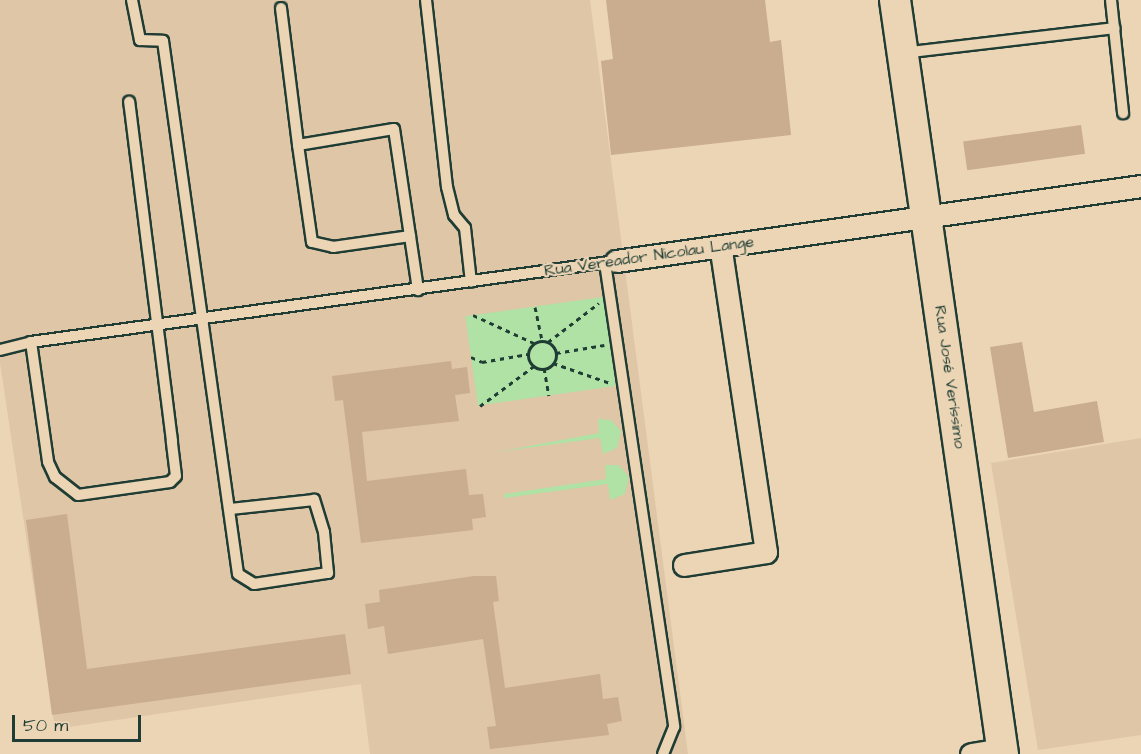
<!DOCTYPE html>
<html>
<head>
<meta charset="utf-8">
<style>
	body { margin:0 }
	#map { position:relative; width:1141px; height:754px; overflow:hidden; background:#ecd5b5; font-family:"Architects Daughter",sans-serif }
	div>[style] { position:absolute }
	.built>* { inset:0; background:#dec6a7 }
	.green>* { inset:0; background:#afe2a4; transform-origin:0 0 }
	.building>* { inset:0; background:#caac8e; transform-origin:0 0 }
	.path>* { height:3px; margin-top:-1.5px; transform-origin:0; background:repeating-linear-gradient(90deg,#1f3d34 0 4.5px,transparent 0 9px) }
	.path>.ring { margin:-1.5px; padding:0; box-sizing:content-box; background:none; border:3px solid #1f3d34; border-radius:50% }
	.roads { filter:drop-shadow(2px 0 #1f3d34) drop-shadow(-2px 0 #1f3d34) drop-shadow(0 2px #1f3d34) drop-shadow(0 -2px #1f3d34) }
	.lane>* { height:10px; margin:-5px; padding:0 5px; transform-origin:5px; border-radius:5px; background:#ecd5b5 }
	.street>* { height:21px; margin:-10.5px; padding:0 10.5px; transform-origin:10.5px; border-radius:10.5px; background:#ecd5b5 }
	.secondary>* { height:30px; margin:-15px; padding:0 15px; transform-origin:15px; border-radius:15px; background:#ecd5b5 }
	span { translate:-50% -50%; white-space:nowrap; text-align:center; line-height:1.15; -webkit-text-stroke:4.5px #ecd5b5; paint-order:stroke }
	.street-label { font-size:16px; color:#1f3d34 }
	.scale { position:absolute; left:12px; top:715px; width:129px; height:27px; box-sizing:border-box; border:3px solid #1f3d34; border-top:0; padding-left:8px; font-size:18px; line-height:21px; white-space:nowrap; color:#1f3d34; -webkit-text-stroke:4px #ecd5b5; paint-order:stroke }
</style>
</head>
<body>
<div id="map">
	<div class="built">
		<i style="clip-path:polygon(0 0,590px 0,688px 754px,370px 754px,361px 684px,55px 729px,0 363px)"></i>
		<i style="clip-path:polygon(1141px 438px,1141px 735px,1038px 750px,991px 463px)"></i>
	</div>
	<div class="green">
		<i style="left:603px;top:297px;width:90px;height:139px;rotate:82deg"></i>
		<i style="clip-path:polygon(598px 419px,611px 420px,621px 431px,617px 448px,603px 454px,600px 438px,497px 452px,599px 433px)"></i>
		<i style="clip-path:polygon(605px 465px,619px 465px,629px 477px,625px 494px,610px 500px,608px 484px,504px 498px,504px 494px,606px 479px)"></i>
	</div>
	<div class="building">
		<i style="clip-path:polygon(606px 0,765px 0,770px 42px,781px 40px,791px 135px,611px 155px,601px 61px,613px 59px)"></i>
		<i style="left:1081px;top:125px;width:29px;height:119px;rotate:82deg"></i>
		<i style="clip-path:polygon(1022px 342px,1034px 412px,1097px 401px,1104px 442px,1008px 458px,990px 347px)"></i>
		<i style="clip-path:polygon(451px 361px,452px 369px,467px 367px,470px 393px,455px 395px,459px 421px,362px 432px,367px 481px,466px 469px,469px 495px,483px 494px,486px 517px,472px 519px,473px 530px,361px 543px,343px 400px,335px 401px,332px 376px)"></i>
		<i style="clip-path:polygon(67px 514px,87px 669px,345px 634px,351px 674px,52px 715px,26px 520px)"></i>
		<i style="clip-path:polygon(474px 576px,496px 576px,499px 601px,493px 602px,505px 688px,600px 674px,603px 699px,618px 697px,622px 721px,607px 724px,609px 735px,490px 749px,487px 727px,496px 726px,483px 639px,388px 654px,384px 626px,368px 629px,365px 604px,380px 602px,379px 590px)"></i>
	</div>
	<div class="path">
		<i style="left:535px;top:307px;width:35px;rotate:78deg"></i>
		<i style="left:473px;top:315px;width:67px;rotate:24.7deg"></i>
		<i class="ring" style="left:528px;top:341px;width:25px;height:25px"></i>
		<i style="left:548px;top:342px;width:64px;rotate:-37.4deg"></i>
		<i style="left:556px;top:353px;width:49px;rotate:-9.5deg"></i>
		<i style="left:471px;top:357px;width:12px;rotate:24deg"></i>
		<i style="left:482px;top:362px;width:47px;rotate:-9.9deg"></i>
		<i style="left:553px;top:363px;width:60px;rotate:19.3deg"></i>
		<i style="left:544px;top:368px;width:28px;rotate:80deg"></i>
		<i style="left:480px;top:406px;width:67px;rotate:-36.5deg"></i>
	</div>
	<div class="roads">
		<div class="lane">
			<i style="left:132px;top:0;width:41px;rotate:78.7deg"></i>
			<i style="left:140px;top:40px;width:23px;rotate:2deg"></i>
			<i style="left:163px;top:41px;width:538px;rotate:81.99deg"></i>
			<i style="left:238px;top:574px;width:19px;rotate:32deg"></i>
			<i style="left:254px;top:584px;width:75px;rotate:-8.5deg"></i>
			<i style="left:328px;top:573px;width:41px;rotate:-95.6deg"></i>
			<i style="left:324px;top:532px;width:34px;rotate:-107deg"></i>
			<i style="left:314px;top:500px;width:84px;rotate:173.9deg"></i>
			<i style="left:426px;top:0;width:188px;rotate:83.6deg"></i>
			<i style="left:447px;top:187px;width:29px;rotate:76deg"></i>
			<i style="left:454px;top:215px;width:17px;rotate:50deg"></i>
			<i style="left:465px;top:228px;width:54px;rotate:83.7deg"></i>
			<i style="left:1111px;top:0;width:114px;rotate:83.9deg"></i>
			<i style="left:281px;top:8px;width:138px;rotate:82.9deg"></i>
			<i style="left:298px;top:145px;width:97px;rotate:-9.5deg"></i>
			<i style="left:394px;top:129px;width:163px;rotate:81.5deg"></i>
			<i style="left:903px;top:53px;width:213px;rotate:-6.7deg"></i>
			<i style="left:298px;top:145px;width:98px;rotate:81.8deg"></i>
			<i style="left:312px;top:242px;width:22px;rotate:13deg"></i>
			<i style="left:333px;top:247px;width:78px;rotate:-8.1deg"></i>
			<i style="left:605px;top:263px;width:469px;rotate:81.5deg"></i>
			<i style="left:674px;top:727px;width:29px;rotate:112deg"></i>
			<i style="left:31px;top:342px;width:121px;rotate:81.9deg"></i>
			<i style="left:48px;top:462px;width:17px;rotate:65deg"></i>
			<i style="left:55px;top:477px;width:29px;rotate:38deg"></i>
			<i style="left:78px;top:495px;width:93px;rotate:-8deg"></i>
			<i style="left:170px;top:482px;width:8px;rotate:-45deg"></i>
			<i style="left:176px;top:476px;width:35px;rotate:-97deg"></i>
			<i style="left:172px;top:441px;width:342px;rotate:-97.2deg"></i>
			<i style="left:0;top:350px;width:32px;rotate:-14deg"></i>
			<i style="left:31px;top:342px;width:591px;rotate:-7.88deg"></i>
		</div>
		<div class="street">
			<i style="left:616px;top:261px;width:530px;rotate:-8.13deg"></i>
			<i style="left:684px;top:565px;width:83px;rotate:-9deg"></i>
			<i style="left:766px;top:552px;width:309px;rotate:-98.5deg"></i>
			<i style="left:971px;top:754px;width:32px;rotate:-9deg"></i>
		</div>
		<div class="secondary">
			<i style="left:895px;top:0;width:762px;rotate:81.85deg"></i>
		</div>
	</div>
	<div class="street-label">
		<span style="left:649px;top:256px;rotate:-8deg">Rua Vereador Nicolau Lange</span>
		<span style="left:950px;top:377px;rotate:82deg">Rua José Veríssimo</span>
	</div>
	<div class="scale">50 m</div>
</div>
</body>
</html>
